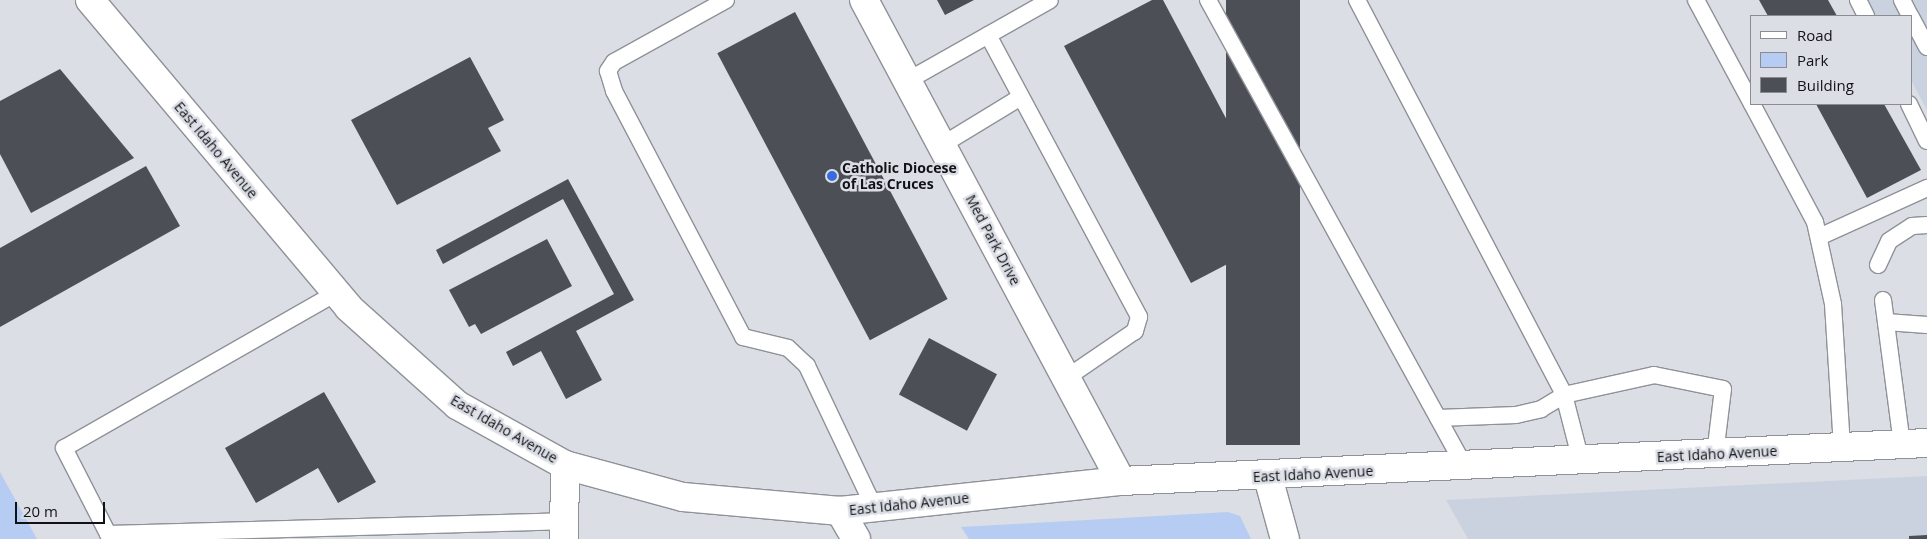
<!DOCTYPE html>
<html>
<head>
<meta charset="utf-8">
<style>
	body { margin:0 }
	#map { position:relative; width:1927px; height:539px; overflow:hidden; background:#dbdee5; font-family:"Open Sans",sans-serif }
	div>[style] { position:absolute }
	.built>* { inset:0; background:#cbd2df }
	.green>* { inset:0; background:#b7ccf2 }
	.building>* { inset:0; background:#4c4f55; transform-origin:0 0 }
	.roads { filter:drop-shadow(1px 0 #8e9298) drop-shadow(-1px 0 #8e9298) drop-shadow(0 1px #8e9298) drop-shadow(0 -1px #8e9298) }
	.lane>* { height:16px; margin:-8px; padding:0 8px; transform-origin:8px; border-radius:8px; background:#fff }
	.street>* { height:28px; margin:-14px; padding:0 14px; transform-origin:14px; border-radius:14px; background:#fff }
	.secondary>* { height:28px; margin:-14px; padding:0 14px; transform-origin:14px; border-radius:14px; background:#fff }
	.dots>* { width:14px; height:14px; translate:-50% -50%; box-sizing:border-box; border:2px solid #dbdee5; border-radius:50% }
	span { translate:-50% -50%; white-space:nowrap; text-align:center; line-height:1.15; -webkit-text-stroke:5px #dbdee5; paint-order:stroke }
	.street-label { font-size:14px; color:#111215 }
	.poi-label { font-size:14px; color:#111215; font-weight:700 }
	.left { translate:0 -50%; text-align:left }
	.legend { position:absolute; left:1750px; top:15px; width:162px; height:90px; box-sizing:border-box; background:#dbdee5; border:1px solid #8a8c92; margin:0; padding:6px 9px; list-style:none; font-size:15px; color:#111215 }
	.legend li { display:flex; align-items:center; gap:10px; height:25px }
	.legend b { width:25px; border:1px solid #8a8c92 }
	.scale { position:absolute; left:15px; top:502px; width:90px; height:22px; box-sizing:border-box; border:2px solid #111215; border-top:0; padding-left:6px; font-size:15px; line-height:18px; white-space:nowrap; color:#111215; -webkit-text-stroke:4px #dbdee5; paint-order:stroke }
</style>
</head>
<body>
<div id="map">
	<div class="built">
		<i style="clip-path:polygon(1867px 0,1927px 0,1927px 110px,1911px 80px,1911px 16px,1876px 16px)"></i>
		<i style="clip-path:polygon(1927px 476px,1927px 539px,1468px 539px,1446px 500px)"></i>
	</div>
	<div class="green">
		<i style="clip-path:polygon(0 472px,37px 539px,0 539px)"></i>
		<i style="clip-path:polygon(1228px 512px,1240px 516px,1251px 539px,969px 539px,961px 527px)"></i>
	</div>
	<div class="building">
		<i style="clip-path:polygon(937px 0,974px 0,945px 15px)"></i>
		<i style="clip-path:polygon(1152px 0,1163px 0,1287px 233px,1191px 283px,1064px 46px)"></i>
		<i style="left:1226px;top:0;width:74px;height:445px"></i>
		<i style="clip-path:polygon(1759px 0,1828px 0,1837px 16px,1768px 16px)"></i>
		<i style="left:795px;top:12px;width:325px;height:88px;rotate:62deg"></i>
		<i style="clip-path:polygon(470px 57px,504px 120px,488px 128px,501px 151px,397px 205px,351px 120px)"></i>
		<i style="clip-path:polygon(60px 69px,134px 158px,31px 213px,0 154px,0 101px)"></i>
		<i style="clip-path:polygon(1816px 104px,1884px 104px,1921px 170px,1867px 198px)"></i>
		<i style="clip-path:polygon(146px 166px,180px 226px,0 327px,0 248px)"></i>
		<i style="clip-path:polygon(568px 179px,634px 300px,576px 331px,602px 380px,566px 399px,541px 351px,513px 366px,506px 352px,614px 294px,563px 199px,443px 264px,436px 250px)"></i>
		<i style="clip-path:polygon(547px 239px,572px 286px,481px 334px,475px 324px,469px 327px,449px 290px)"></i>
		<i style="left:929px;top:338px;width:77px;height:64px;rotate:28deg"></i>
		<i style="clip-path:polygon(324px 392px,376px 482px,338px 503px,318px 468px,256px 503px,225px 448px)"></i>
		<i style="clip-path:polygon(1927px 535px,1927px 539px,1909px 539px,1909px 536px)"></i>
	</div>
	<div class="roads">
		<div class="lane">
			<i style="left:726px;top:0;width:128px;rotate:151deg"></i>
			<i style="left:614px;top:62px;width:11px;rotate:124deg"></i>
			<i style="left:608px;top:71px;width:21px;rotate:73deg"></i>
			<i style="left:614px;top:91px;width:278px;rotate:62.3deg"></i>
			<i style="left:743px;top:337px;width:46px;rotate:13.7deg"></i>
			<i style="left:788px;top:348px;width:26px;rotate:43deg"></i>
			<i style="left:807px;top:366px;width:156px;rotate:64.6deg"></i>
			<i style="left:1208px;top:0;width:533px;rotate:61.18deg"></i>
			<i style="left:1357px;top:0;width:446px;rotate:62.3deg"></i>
			<i style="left:1564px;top:395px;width:68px;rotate:75.6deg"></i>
			<i style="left:1696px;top:0;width:116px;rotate:61.7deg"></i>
			<i style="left:1858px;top:0;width:18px;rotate:63deg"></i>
			<i style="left:1902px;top:0;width:18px;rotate:63deg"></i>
			<i style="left:1911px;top:17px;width:34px;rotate:62deg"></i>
			<i style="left:988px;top:35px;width:320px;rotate:61.8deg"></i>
			<i style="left:1139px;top:317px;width:15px;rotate:106deg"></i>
			<i style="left:1135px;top:331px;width:83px;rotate:145.7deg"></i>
			<i style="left:907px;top:81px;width:164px;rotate:-29.5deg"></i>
			<i style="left:1752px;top:104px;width:134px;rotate:61.9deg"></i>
			<i style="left:1815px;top:222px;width:84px;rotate:77.6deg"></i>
			<i style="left:1833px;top:304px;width:144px;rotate:86.4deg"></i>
			<i style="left:1909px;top:104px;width:41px;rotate:64.1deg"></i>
			<i style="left:942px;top:145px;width:92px;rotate:-31.3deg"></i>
			<i style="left:1819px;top:237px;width:119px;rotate:-24.4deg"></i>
			<i style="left:1878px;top:265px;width:26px;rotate:-65deg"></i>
			<i style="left:1889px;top:241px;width:27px;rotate:-33deg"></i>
			<i style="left:1912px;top:226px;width:15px;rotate:-4deg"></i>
			<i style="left:336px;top:293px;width:313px;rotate:150.3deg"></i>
			<i style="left:64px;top:448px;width:97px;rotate:62.9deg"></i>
			<i style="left:108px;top:534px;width:456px;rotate:-1.6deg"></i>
			<i style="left:1883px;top:300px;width:145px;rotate:82.5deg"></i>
			<i style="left:1886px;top:322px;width:41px;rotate:4.2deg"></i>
			<i style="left:1438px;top:418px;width:78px;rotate:-2.2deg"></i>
			<i style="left:1516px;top:415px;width:26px;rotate:-13deg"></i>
			<i style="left:1541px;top:409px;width:27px;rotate:-31deg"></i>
			<i style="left:1564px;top:395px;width:92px;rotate:-12.5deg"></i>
			<i style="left:1654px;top:375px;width:70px;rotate:11.5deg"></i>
			<i style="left:1723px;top:389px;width:65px;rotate:97deg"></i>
		</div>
		<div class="street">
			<i style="left:864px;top:0;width:545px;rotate:61.88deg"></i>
			<i style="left:1268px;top:477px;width:64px;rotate:74.7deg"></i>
			<i style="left:840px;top:511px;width:32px;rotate:60deg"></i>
			<i style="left:564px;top:539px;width:74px;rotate:-89.2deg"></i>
		</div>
		<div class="secondary">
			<i style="left:90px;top:0;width:402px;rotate:49.9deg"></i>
			<i style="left:349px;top:308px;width:145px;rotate:41.9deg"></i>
			<i style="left:457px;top:405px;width:124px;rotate:29.1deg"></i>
			<i style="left:565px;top:465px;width:122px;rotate:15.2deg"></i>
			<i style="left:683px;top:497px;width:158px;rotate:5.1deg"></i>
			<i style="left:840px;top:511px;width:283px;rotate:-6.1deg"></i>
			<i style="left:1121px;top:481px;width:807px;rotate:-2.7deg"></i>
		</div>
	</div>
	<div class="dots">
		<i style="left:832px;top:176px;background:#366cdb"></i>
	</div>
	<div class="street-label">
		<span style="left:216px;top:150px;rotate:50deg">East Idaho Avenue</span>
		<span style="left:993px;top:240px;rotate:62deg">Med Park Drive</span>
		<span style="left:504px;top:429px;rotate:30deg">East Idaho Avenue</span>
		<span style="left:1717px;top:454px;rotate:-3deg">East Idaho Avenue</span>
		<span style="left:1313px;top:474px;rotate:-3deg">East Idaho Avenue</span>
		<span style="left:909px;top:504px;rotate:-6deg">East Idaho Avenue</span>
	</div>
	<div class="poi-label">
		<span class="left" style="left:842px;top:176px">Catholic Diocese<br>of Las Cruces</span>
	</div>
	<ul class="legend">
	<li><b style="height:6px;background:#fff"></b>Road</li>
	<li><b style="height:14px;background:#b7ccf2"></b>Park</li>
	<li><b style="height:14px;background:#4c4f55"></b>Building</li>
	</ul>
	<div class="scale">20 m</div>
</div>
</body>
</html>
